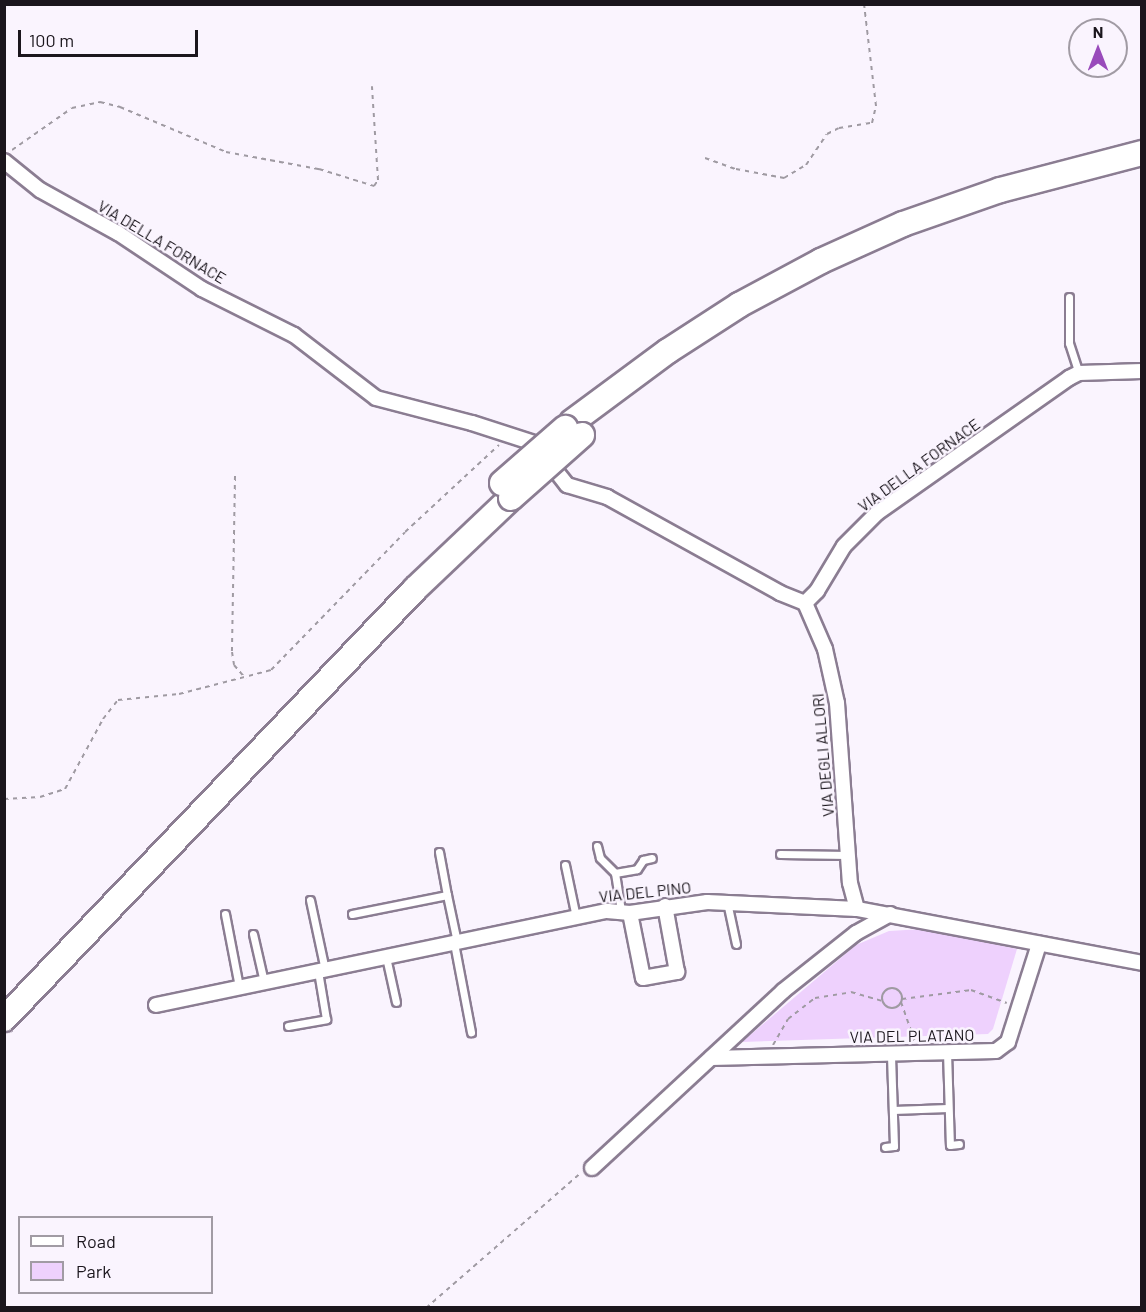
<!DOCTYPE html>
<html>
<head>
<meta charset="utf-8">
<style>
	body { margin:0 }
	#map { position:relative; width:1146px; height:1312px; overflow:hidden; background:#faf4fe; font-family:Barlow,sans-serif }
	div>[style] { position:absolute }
	.green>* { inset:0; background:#eed1fd }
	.path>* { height:2px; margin-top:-1px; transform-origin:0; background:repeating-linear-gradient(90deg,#9f9aa2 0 4.5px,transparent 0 9px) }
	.path>.ring { margin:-1px; padding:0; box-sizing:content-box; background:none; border:2px solid #9f9aa2; border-radius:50% }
	.roads { filter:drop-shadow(2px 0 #8b7d92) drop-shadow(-2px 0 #8b7d92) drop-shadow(0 2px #8b7d92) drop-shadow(0 -2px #8b7d92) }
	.lane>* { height:7px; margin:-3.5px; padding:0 3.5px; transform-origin:3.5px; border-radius:3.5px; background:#fff }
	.street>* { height:14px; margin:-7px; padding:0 7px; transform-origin:7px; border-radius:7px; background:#fff }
	.highway>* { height:24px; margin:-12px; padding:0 12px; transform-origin:12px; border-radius:12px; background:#fff }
	.bridges { filter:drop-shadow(2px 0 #8b7d92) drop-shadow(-2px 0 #8b7d92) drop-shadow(0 2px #8b7d92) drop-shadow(0 -2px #8b7d92) }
	.highway-bridge>* { height:24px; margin:-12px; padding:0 12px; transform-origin:12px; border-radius:12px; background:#fff }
	span { translate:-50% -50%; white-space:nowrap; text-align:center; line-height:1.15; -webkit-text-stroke:5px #faf4fe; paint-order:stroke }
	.street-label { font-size:16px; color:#1b161d }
	.frame { position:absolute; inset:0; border:6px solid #1b161d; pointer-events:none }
	.legend { position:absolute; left:18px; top:1216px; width:195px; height:78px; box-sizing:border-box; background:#faf4fe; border:2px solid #a19ba4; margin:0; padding:8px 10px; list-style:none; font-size:18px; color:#1b161d }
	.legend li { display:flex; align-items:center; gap:12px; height:30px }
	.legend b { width:30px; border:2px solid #a19ba4 }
	.north { position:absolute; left:1068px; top:18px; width:60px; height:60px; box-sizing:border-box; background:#faf4fe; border:2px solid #a19ba4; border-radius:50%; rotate:0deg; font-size:16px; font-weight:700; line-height:24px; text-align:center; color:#1b161d }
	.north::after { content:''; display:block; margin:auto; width:21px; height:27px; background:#994abb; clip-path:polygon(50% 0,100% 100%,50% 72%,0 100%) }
	.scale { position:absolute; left:18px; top:30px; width:180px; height:27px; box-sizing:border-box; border:3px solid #1b161d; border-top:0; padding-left:8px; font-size:18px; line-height:21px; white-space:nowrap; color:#1b161d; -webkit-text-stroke:4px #faf4fe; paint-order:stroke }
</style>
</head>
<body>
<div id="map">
	<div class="green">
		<i style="clip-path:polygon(923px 929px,1017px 949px,993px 1029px,988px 1034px,742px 1042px,856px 945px,889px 931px)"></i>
	</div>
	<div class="path">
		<i style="left:12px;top:150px;width:73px;rotate:-35deg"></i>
		<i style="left:72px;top:108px;width:29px;rotate:-12deg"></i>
		<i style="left:100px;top:102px;width:21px;rotate:14deg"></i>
		<i style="left:120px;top:107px;width:115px;rotate:23deg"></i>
		<i style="left:226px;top:152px;width:95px;rotate:10.4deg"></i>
		<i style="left:319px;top:169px;width:58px;rotate:17.2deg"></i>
		<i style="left:374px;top:186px;width:7px;rotate:-56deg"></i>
		<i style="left:378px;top:180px;width:94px;rotate:-93.7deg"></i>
		<i style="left:705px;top:158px;width:33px;rotate:20deg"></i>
		<i style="left:736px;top:169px;width:49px;rotate:10.6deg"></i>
		<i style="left:784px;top:178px;width:26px;rotate:-31deg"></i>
		<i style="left:806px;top:165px;width:37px;rotate:-56deg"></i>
		<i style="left:827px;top:134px;width:13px;rotate:-27deg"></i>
		<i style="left:839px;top:128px;width:33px;rotate:-9deg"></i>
		<i style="left:872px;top:123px;width:17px;rotate:-77deg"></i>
		<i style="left:876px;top:106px;width:103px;rotate:-96.7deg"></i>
		<i style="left:235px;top:476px;width:176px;rotate:91deg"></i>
		<i style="left:232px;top:652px;width:13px;rotate:81deg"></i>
		<i style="left:234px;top:665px;width:18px;rotate:49deg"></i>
		<i style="left:4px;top:799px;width:36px;rotate:-3deg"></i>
		<i style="left:40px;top:797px;width:26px;rotate:-18deg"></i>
		<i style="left:65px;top:789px;width:80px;rotate:-61.5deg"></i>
		<i style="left:103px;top:719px;width:24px;rotate:-52deg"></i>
		<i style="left:118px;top:700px;width:61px;rotate:-5.6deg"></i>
		<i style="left:179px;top:694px;width:95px;rotate:-14.6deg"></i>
		<i style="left:271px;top:670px;width:192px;rotate:-45.8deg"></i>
		<i style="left:405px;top:532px;width:128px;rotate:-42.8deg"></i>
		<i class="ring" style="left:882px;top:988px;width:18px;height:18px"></i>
		<i style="left:902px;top:999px;width:70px;rotate:-7.4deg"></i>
		<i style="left:971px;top:990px;width:38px;rotate:20deg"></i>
		<i style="left:901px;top:1002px;width:42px;rotate:70.7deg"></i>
		<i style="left:773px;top:1045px;width:30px;rotate:-60deg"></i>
		<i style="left:788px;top:1019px;width:34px;rotate:-38deg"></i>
		<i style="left:815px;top:998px;width:36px;rotate:-9deg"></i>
		<i style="left:851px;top:992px;width:33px;rotate:16deg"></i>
		<i style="left:426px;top:1308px;width:206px;rotate:-41.1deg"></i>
	</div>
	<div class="roads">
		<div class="lane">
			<i style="left:1069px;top:297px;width:46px;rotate:90deg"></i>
			<i style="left:1069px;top:343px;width:32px;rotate:72deg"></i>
			<i style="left:597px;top:846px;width:12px;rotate:76deg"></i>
			<i style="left:600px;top:858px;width:21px;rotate:45deg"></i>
			<i style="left:615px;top:873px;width:36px;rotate:81deg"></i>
			<i style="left:439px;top:852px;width:44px;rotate:79.5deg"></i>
			<i style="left:780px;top:854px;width:68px;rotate:0.8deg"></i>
			<i style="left:565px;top:865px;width:53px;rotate:78.1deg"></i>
			<i style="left:615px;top:873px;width:22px;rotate:-10deg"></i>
			<i style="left:637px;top:869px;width:11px;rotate:-56deg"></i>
			<i style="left:643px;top:860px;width:9px;rotate:-13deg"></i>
			<i style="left:310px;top:900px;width:72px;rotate:77.9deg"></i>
			<i style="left:727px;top:902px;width:43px;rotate:77.9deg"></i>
			<i style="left:225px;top:914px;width:74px;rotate:79.1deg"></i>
			<i style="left:352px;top:914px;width:97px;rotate:-11.3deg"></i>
			<i style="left:447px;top:895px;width:48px;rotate:78deg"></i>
			<i style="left:253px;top:934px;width:49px;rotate:77.1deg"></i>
			<i style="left:454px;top:943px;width:91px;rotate:79.2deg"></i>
			<i style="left:386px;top:957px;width:46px;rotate:77.5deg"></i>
			<i style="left:288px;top:1026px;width:39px;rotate:-10deg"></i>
			<i style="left:326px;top:1019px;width:49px;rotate:-99.5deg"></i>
			<i style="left:947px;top:1052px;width:93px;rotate:88.2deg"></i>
			<i style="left:950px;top:1145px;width:9px;rotate:-6deg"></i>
			<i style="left:893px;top:1110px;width:55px;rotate:-2.1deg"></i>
			<i style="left:885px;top:1147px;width:9px;rotate:-6deg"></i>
			<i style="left:894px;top:1146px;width:92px;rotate:-91.9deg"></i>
		</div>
		<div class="street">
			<i style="left:4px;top:161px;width:46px;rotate:38.9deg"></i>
			<i style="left:40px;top:190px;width:89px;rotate:28.9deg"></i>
			<i style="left:118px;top:233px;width:101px;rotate:33.7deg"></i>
			<i style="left:202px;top:289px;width:103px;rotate:26.6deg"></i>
			<i style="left:294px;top:335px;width:103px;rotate:37.5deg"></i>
			<i style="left:376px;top:398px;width:99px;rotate:14.6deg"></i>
			<i style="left:472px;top:423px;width:65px;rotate:17.9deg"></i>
			<i style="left:556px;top:471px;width:18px;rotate:52deg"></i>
			<i style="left:567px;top:485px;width:42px;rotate:16.7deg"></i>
			<i style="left:607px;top:497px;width:198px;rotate:29deg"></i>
			<i style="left:780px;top:593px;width:27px;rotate:22deg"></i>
			<i style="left:805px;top:603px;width:17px;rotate:-45deg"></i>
			<i style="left:817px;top:591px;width:52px;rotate:-59deg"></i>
			<i style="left:844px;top:546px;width:47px;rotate:-45deg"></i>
			<i style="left:877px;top:513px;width:235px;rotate:-35.1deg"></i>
			<i style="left:1069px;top:378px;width:11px;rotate:-27deg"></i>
			<i style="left:1079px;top:373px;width:63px;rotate:-1.8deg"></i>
			<i style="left:805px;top:603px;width:50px;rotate:66.5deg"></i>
			<i style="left:825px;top:649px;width:55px;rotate:77.5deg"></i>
			<i style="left:837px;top:703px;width:180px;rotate:85.9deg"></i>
			<i style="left:850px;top:883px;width:27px;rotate:75deg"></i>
			<i style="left:630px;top:913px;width:66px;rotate:78.7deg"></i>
			<i style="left:643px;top:978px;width:35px;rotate:-10deg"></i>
			<i style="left:677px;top:972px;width:67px;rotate:-100.3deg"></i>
			<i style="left:156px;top:1005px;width:461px;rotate:-11.8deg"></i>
			<i style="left:607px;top:911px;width:23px;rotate:5deg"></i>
			<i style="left:630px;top:913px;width:78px;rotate:-8.1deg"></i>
			<i style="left:707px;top:902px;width:150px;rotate:2.7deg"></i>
			<i style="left:857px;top:909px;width:290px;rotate:10.7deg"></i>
			<i style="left:711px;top:1058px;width:285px;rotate:-1.4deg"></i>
			<i style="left:996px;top:1051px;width:15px;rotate:-37deg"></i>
			<i style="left:1008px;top:1042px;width:103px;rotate:-72.4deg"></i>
			<i style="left:592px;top:1168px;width:260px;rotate:-42.8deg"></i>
			<i style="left:783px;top:991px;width:93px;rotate:-38.5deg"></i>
			<i style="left:856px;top:933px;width:39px;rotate:-29deg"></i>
		</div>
		<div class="highway">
			<i style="left:572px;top:422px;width:119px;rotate:-36.5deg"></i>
			<i style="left:668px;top:351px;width:85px;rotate:-32.9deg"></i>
			<i style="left:739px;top:305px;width:93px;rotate:-28.2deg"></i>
			<i style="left:821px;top:261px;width:90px;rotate:-24.3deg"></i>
			<i style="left:903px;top:224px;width:103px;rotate:-19.3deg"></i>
			<i style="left:1000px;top:190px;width:147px;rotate:-14.6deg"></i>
			<i style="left:4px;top:1019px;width:595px;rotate:-46.29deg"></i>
			<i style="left:415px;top:589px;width:132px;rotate:-43.5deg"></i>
		</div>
	</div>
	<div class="bridges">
		<div class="highway-bridge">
			<i style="left:502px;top:483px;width:84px;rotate:-41.1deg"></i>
			<i style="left:511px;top:498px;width:95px;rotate:-41.6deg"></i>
		</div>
	</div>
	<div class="street-label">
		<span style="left:162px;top:242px;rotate:31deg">VIA DELLA FORNACE</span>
		<span style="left:919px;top:465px;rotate:-36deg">VIA DELLA FORNACE</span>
		<span style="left:823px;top:755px;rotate:-95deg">VIA DEGLI ALLORI</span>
		<span style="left:645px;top:892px;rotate:-6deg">VIA DEL PINO</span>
		<span style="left:912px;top:1036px;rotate:-1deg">VIA DEL PLATANO</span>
	</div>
	<div class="frame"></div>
	<ul class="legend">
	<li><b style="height:8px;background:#fff"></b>Road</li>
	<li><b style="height:16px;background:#eed1fd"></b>Park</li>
	</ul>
	<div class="north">N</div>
	<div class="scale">100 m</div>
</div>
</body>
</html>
